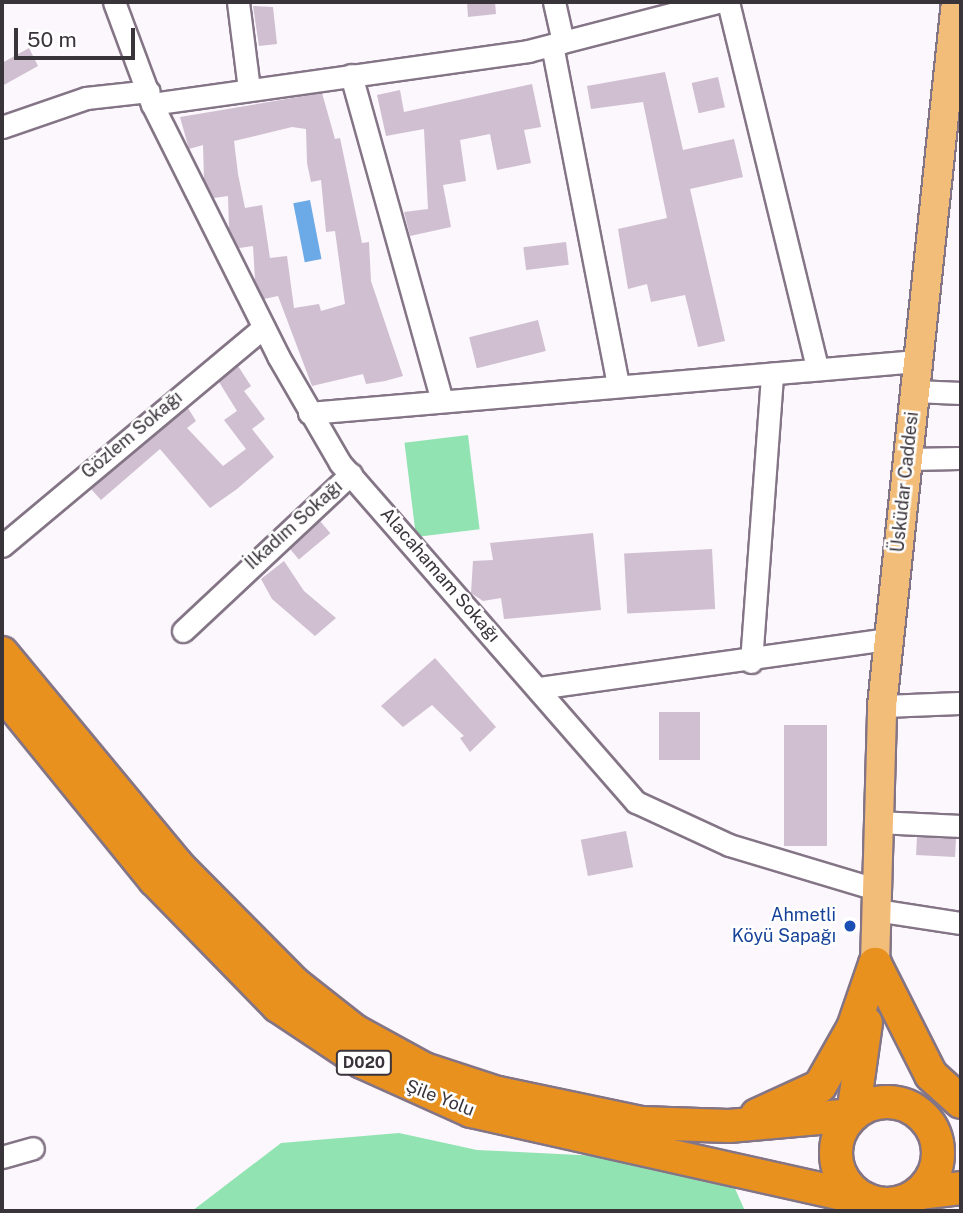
<!DOCTYPE html>
<html>
<head>
<meta charset="utf-8">
<style>
	body { margin:0 }
	#map { position:relative; width:963px; height:1213px; overflow:hidden; background:#fcf6fd; font-family:"Public Sans",sans-serif }
	div>[style] { position:absolute }
	.green>* { inset:0; background:#92e3b2; transform-origin:0 0 }
	.water>* { inset:0; background:#6ba9e7; transform-origin:0 0 }
	.building>* { inset:0; background:#cfbfd0; transform-origin:0 0 }
	.roads { filter:drop-shadow(2px 0 #847586) drop-shadow(-2px 0 #847586) drop-shadow(0 2px #847586) drop-shadow(0 -2px #847586) }
	.minor>* { height:21px; margin:-10.5px; padding:0 10.5px; transform-origin:10.5px; border-radius:10.5px; background:#fff }
	.major>* { height:28px; margin:-14px; padding:0 14px; transform-origin:14px; border-radius:14px; background:#f2bd79 }
	.highway>* { height:32px; margin:-16px; padding:0 16px; transform-origin:16px; border-radius:16px; background:#e9911f }
	.highway>.ring { margin:-16px; padding:0; box-sizing:content-box; background:none; border:32px solid #e9911f; border-radius:50% }
	.dots>* { width:19px; height:19px; translate:-50% -50%; box-sizing:border-box; border:4px solid #fff; border-radius:50% }
	span { translate:-50% -50%; white-space:nowrap; text-align:center; line-height:1.15; -webkit-text-stroke:5px #fff; paint-order:stroke }
	.shield-label span { padding:2px 5px; background:#fff; border:2px solid; border-radius:5px; -webkit-text-stroke-width:0 }
	.shield-label { font-size:16px; color:#39333a; font-weight:700 }
	.street-label { font-size:18px; color:#39333a }
	.transit-label { font-size:18px; color:#164399 }
	.right { translate:-100% -50%; text-align:right }
	.frame { position:absolute; inset:0; border:4px solid #39333a; pointer-events:none }
	.scale { position:absolute; left:14px; top:28px; width:121px; height:32px; box-sizing:border-box; border:4px solid #39333a; border-top:0; padding-left:9px; font-size:21px; line-height:24px; white-space:nowrap; color:#39333a; -webkit-text-stroke:5px #fff; paint-order:stroke }
</style>
</head>
<body>
<div id="map">
	<div class="green">
		<i style="left:468px;top:435px;width:95px;height:64px;rotate:83deg"></i>
		<i style="clip-path:polygon(399px 1133px,477px 1150px,620px 1157px,733px 1184px,745px 1211px,192px 1211px,281px 1143px)"></i>
	</div>
	<div class="water">
		<i style="left:310px;top:200px;width:60px;height:17px;rotate:79deg"></i>
	</div>
	<div class="building">
		<i style="clip-path:polygon(467px 2px,495px 2px,496px 14px,468px 17px)"></i>
		<i style="clip-path:polygon(253px 6px,273px 7px,277px 44px,259px 46px)"></i>
		<i style="clip-path:polygon(29px 48px,38px 66px,2px 86px,2px 63px)"></i>
		<i style="clip-path:polygon(665px 72px,683px 150px,734px 139px,743px 177px,690px 189px,725px 341px,698px 347px,685px 295px,651px 302px,647px 284px,628px 289px,618px 229px,667px 218px,643px 102px,591px 109px,587px 86px)"></i>
		<i style="left:718px;top:77px;width:31px;height:27px;rotate:77deg"></i>
		<i style="clip-path:polygon(532px 84px,541px 127px,524px 130px,531px 163px,497px 170px,490px 134px,460px 140px,466px 181px,443px 185px,451px 227px,410px 236px,404px 212px,428px 209px,424px 129px,386px 136px,377px 95px,400px 90px,404px 112px)"></i>
		<i style="clip-path:polygon(evenodd,322px 93px,335px 139px,340px 138px,362px 243px,369px 242px,371px 281px,403px 376px,385px 381px,366px 384px,363px 374px,312px 386px,278px 296px,264px 299px,255px 280px,253px 246px,239px 248px,229px 229px,228px 196px,214px 198px,204px 179px,203px 145px,189px 149px,180px 117px,322px 93px,292px 127px,306px 129px,307px 163px,311px 182px,321px 180px,326px 232px,335px 231px,345px 304px,321px 311px,319px 304px,294px 308px,287px 256px,270px 258px,262px 205px,245px 208px,238px 174px,234px 141px,292px 127px)"></i>
		<i style="left:566px;top:242px;width:23px;height:43px;rotate:83deg"></i>
		<i style="left:538px;top:320px;width:32px;height:71px;rotate:76deg"></i>
		<i style="clip-path:polygon(238px 366px,251px 386px,244px 391px,265px 419px,252px 429px,274px 457px,237px 489px,210px 508px,160px 449px,101px 500px,91px 489px,188px 408px,196px 421px,187px 428px,223px 466px,246px 449px,224px 420px,237px 411px,219px 382px)"></i>
		<i style="left:320px;top:521px;width:16px;height:41px;rotate:50deg"></i>
		<i style="clip-path:polygon(593px 533px,601px 610px,504px 619px,501px 598px,483px 601px,471px 593px,473px 561px,493px 560px,490px 543px)"></i>
		<i style="left:712px;top:549px;width:60px;height:88px;rotate:87deg"></i>
		<i style="clip-path:polygon(284px 561px,304px 591px,336px 618px,315px 636px,272px 599px,261px 579px)"></i>
		<i style="clip-path:polygon(435px 658px,496px 727px,470px 752px,460px 738px,464px 736px,432px 705px,403px 727px,381px 706px)"></i>
		<i style="left:659px;top:712px;width:41px;height:48px"></i>
		<i style="left:784px;top:725px;width:43px;height:121px"></i>
		<i style="left:626px;top:831px;width:37px;height:46px;rotate:79deg"></i>
		<i style="left:917px;top:837px;width:39px;height:18px;rotate:3deg"></i>
	</div>
	<div class="roads">
		<div class="minor">
			<i style="left:114px;top:2px;width:109px;rotate:69.6deg"></i>
			<i style="left:152px;top:104px;width:282px;rotate:63.4deg"></i>
			<i style="left:278px;top:356px;width:124px;rotate:59.9deg"></i>
			<i style="left:340px;top:463px;width:450px;rotate:48.9deg"></i>
			<i style="left:636px;top:802px;width:102px;rotate:24.8deg"></i>
			<i style="left:729px;top:845px;width:153px;rotate:16.7deg"></i>
			<i style="left:238px;top:2px;width:88px;rotate:82.8deg"></i>
			<i style="left:554px;top:2px;width:41px;rotate:77.3deg"></i>
			<i style="left:728px;top:2px;width:377px;rotate:76.3deg"></i>
			<i style="left:552px;top:45px;width:346px;rotate:79deg"></i>
			<i style="left:351px;top:75px;width:337px;rotate:74.4deg"></i>
			<i style="left:152px;top:104px;width:380px;rotate:-8deg"></i>
			<i style="left:528px;top:51px;width:195px;rotate:-14.5deg"></i>
			<i style="left:2px;top:127px;width:89px;rotate:-19deg"></i>
			<i style="left:86px;top:98px;width:63px;rotate:-6.3deg"></i>
			<i style="left:914px;top:391px;width:47px;rotate:2.4deg"></i>
			<i style="left:309px;top:413px;width:610px;rotate:-4.89deg"></i>
			<i style="left:907px;top:459px;width:54px;rotate:-1.1deg"></i>
			<i style="left:2px;top:546px;width:341px;rotate:-39.9deg"></i>
			<i style="left:183px;top:631px;width:230px;rotate:-43.1deg"></i>
			<i style="left:751px;top:662px;width:289px;rotate:-85.8deg"></i>
			<i style="left:539px;top:688px;width:353px;rotate:-8deg"></i>
			<i style="left:882px;top:706px;width:79px;rotate:-2.2deg"></i>
			<i style="left:877px;top:822px;width:84px;rotate:2.7deg"></i>
			<i style="left:876px;top:910px;width:86px;rotate:8.7deg"></i>
			<i style="left:2px;top:1157px;width:32px;rotate:-16deg"></i>
		</div>
		<div class="major">
			<i style="left:875px;top:964px;width:258px;rotate:-88.4deg"></i>
			<i style="left:882px;top:706px;width:708px;rotate:-84deg"></i>
		</div>
		<div class="highway">
			<i style="left:2px;top:653px;width:276px;rotate:50.4deg"></i>
			<i style="left:178px;top:866px;width:165px;rotate:45.2deg"></i>
			<i style="left:294px;top:983px;width:78px;rotate:38.2deg"></i>
			<i style="left:355px;top:1031px;width:79px;rotate:28.8deg"></i>
			<i style="left:424px;top:1069px;width:78px;rotate:18deg"></i>
			<i style="left:498px;top:1093px;width:146px;rotate:11.8deg"></i>
			<i style="left:641px;top:1123px;width:88px;rotate:2deg"></i>
			<i style="left:729px;top:1126px;width:124px;rotate:-5.1deg"></i>
			<i style="left:2px;top:692px;width:242px;rotate:50.9deg"></i>
			<i style="left:155px;top:880px;width:176px;rotate:45.7deg"></i>
			<i style="left:278px;top:1006px;width:101px;rotate:33.7deg"></i>
			<i style="left:362px;top:1062px;width:120px;rotate:24.2deg"></i>
			<i style="left:471px;top:1111px;width:404px;rotate:12.6deg"></i>
			<i style="left:875px;top:964px;width:124px;rotate:63.2deg"></i>
			<i style="left:931px;top:1075px;width:40px;rotate:42deg"></i>
			<i class="ring" style="left:836px;top:1102px;width:70px;height:70px"></i>
			<i style="left:757px;top:1115px;width:69px;rotate:-24.7deg"></i>
			<i style="left:820px;top:1086px;width:67px;rotate:-60.4deg"></i>
			<i style="left:853px;top:1028px;width:68px;rotate:-71deg"></i>
			<i style="left:853px;top:1115px;width:93px;rotate:-82deg"></i>
			<i style="left:919px;top:1193px;width:42px;rotate:-6.8deg"></i>
		</div>
	</div>
	<div class="dots">
		<i style="left:850px;top:926px;background:#1a4fb4"></i>
	</div>
	<div class="shield-label">
		<span style="left:364px;top:1063px">D020</span>
	</div>
	<div class="street-label">
		<span style="left:132px;top:435px;rotate:-40deg">Gözlem Sokağı</span>
		<span style="left:905px;top:482px;rotate:-84deg">Üsküdar Caddesi</span>
		<span style="left:294px;top:525px;rotate:-42deg">İlkadım Sokağı</span>
		<span style="left:440px;top:575px;rotate:49deg">Alacahamam Sokağı</span>
		<span style="left:440px;top:1098px;rotate:21deg">Şile Yolu</span>
	</div>
	<div class="transit-label">
		<span class="right" style="left:836px;top:926px">Ahmetli<br>Köyü Sapağı</span>
	</div>
	<div class="frame"></div>
	<div class="scale">50 m</div>
</div>
</body>
</html>
